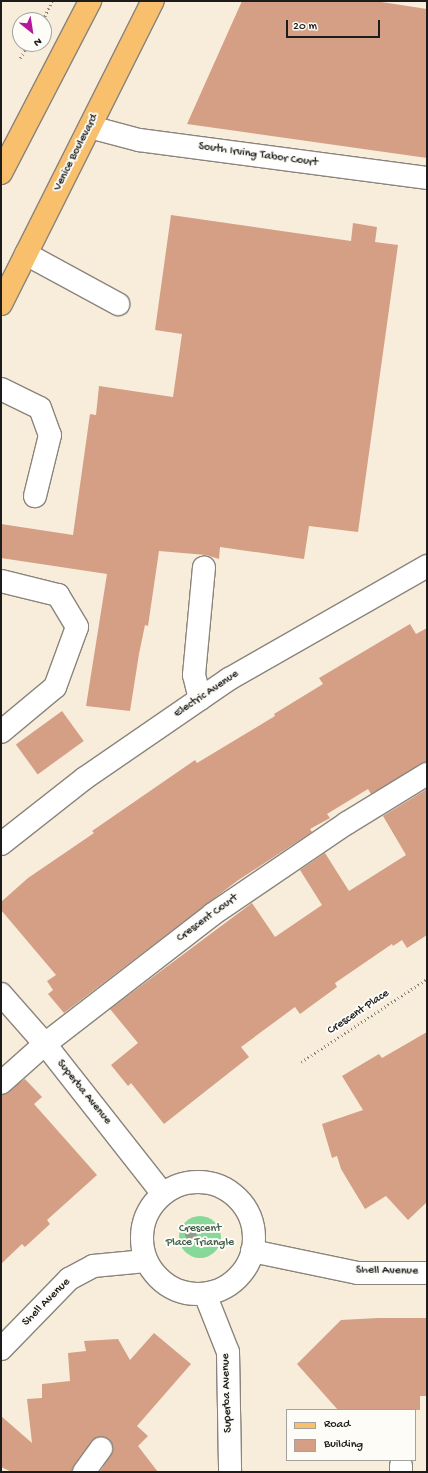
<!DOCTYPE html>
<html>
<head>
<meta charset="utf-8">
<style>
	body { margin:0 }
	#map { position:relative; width:428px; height:1473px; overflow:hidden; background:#f8eddb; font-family:"Gochi Hand",sans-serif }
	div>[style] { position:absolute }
	.green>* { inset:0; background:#87d99a }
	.round { border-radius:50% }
	.building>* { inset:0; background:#d59f85; transform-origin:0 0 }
	.path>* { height:2.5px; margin-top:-1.25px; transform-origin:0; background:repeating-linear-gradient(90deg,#8a847c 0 1px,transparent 0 4px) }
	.roads { filter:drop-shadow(1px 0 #8a847c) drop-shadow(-1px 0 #8a847c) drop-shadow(0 1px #8a847c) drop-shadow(0 -1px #8a847c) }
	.minor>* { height:22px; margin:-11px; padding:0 11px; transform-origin:11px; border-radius:11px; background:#fff }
	.minor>.ring { margin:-11px; padding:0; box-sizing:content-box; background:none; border:22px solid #fff; border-radius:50% }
	.major>* { height:22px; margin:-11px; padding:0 11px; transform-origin:11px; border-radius:11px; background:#f8bf6c }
	.trees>* { width:12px; height:12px; margin:-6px; border-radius:50%; background:#939e8a }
	span { translate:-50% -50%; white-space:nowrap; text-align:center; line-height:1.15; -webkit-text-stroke:4px #fdfcf7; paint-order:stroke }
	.street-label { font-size:12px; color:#1c1c1c }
	.park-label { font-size:12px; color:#415e48 }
	.frame { position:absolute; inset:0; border:2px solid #1c1c1c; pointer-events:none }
	.legend { position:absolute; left:286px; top:1409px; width:130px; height:52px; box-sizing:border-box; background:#fdfcf7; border:1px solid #a3a29f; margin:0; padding:5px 7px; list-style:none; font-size:12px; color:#1c1c1c }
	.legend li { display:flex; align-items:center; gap:8px; height:20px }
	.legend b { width:20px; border:1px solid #a3a29f }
	.north { position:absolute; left:12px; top:12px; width:40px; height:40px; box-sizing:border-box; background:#fdfcf7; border:1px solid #a3a29f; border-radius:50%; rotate:150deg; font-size:11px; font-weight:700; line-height:16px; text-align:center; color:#1c1c1c }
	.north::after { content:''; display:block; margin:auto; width:14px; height:18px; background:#b5179e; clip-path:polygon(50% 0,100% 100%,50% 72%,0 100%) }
	.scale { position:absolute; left:286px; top:20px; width:94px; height:18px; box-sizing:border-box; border:2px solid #1c1c1c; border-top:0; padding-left:5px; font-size:12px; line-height:14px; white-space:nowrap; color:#1c1c1c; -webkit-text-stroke:3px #fdfcf7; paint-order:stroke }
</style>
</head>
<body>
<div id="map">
	<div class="green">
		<i class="round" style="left:179px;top:1216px;width:42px;height:42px"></i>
	</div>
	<div class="building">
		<i style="clip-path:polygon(242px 1px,375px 1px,427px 9px,427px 158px,187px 124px)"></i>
		<i style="clip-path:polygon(171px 215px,351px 241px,353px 223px,377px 227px,375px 242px,398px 245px,358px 532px,309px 526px,304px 559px,220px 547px,219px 559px,206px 555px,159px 551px,148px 626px,145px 625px,139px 654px,130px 711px,86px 706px,107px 574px,1px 558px,1px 524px,73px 535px,90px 414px,96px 415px,99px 386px,173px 397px,182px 334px,155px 330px)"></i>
		<i style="clip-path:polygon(410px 624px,416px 634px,427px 628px,427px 762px,371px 794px,368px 789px,327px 814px,330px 818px,310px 829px,312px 832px,237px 881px,64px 1013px,48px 994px,53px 990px,47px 981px,56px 975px,1px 910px,1px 902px,28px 878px,94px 833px,92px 831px,195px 760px,197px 763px,275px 716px,274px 714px,323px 684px,319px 678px)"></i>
		<i style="left:62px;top:711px;width:37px;height:57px;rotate:54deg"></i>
		<i style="clip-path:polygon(427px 789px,427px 935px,407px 948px,402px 940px,393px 946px,392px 944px,335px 983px,337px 987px,300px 1014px,295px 1007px,241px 1047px,249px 1057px,164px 1124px,131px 1083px,128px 1086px,111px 1065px,138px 1043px,110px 1009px,252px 903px,275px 937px,322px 905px,300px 870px,325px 853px,349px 891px,406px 855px,383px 816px)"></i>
		<i style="clip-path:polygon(427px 1032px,427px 1202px,408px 1220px,386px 1196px,365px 1209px,341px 1169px,337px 1156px,332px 1158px,322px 1124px,363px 1110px,342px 1076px,379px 1054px,382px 1058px)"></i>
		<i style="clip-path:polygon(25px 1079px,42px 1097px,34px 1104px,97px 1175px,47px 1220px,50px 1224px,25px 1247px,22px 1244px,1px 1264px,1px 1096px)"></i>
		<i style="clip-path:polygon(378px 1318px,427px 1318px,427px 1396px,420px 1396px,420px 1410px,338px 1410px,297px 1364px,341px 1320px)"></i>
		<i style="clip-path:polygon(154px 1333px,191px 1364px,137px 1426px,148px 1436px,138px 1446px,158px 1472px,100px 1472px,113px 1450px,109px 1439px,102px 1437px,91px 1442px,74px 1465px,72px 1472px,12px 1472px,1px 1467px,1px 1416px,32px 1443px,27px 1399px,42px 1398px,42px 1384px,70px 1381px,68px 1353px,86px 1351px,84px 1341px,118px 1339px,130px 1360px)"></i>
	</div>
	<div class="path">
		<i style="left:43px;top:20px;width:21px;rotate:-65deg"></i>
		<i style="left:20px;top:58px;width:17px;rotate:-57deg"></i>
		<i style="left:301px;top:1062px;width:151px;rotate:-33.4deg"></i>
	</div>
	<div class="roads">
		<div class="minor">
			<i style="left:90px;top:127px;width:51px;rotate:14.9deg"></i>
			<i style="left:139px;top:140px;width:290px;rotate:7.5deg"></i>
			<i style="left:26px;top:254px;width:105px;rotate:28.5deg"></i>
			<i style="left:1px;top:389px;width:43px;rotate:26deg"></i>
			<i style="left:40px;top:408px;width:29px;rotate:70deg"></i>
			<i style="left:50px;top:435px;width:63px;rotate:103.8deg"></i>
			<i style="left:1px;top:581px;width:59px;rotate:13.8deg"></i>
			<i style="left:58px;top:595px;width:37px;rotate:59deg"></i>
			<i style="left:77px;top:627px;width:64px;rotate:110.1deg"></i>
			<i style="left:55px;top:687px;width:70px;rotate:140.2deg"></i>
			<i style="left:200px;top:699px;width:25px;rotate:-104deg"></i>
			<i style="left:194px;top:675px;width:108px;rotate:-84.7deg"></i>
			<i style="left:1px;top:844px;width:107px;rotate:-38.2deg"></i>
			<i style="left:85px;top:778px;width:175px;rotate:-34.5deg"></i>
			<i style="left:229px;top:679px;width:228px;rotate:-29.7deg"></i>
			<i style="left:1px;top:994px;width:67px;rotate:48.7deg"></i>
			<i style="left:45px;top:1044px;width:191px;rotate:51.8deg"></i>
			<i style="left:1px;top:1083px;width:59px;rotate:-41.6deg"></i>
			<i style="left:45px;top:1044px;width:212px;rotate:-37.7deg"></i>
			<i style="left:213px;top:914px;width:162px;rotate:-34.2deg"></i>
			<i style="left:347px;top:823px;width:94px;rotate:-31.5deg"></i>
			<i class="ring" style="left:142px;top:1182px;width:90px;height:90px"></i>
			<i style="left:252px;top:1251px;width:108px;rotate:11.7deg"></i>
			<i style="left:358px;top:1273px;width:69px"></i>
			<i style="left:205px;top:1294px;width:62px;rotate:68.4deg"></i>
			<i style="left:228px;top:1352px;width:120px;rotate:89deg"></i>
			<i style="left:1px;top:1349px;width:98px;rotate:-45.8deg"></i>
			<i style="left:69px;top:1279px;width:27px;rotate:-28deg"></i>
			<i style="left:93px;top:1266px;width:53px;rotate:-5.4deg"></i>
			<i style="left:84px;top:1472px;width:29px;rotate:-54deg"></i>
			<i style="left:401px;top:1472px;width:6px;rotate:-90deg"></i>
		</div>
		<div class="major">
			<i style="left:1px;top:173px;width:194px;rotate:-62.6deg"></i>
			<i style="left:1px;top:304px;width:339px;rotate:-63.4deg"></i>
		</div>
	</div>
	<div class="trees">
		<i style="left:191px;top:1234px"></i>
	</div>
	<div class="street-label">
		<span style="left:77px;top:153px;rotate:-63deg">Venice Boulevard</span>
		<span style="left:258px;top:156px;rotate:8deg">South Irving Tabor Court</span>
		<span style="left:207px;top:695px;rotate:-34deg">Electric Avenue</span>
		<span style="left:208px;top:919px;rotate:-36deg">Crescent Court</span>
		<span style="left:359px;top:1013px;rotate:-34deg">Crescent Place</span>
		<span style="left:83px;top:1093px;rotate:51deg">Superba Avenue</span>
		<span style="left:387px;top:1272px;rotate:1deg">Shell Avenue</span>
		<span style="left:47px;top:1303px;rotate:-45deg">Shell Avenue</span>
		<span style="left:228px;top:1393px;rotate:-92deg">Superba Avenue</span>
	</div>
	<div class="park-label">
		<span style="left:200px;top:1237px">Crescent<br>Place Triangle</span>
	</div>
	<div class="frame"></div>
	<ul class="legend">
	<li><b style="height:5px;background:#f8bf6c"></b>Road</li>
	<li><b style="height:11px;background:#d59f85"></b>Building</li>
	</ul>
	<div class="north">N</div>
	<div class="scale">20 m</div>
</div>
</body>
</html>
